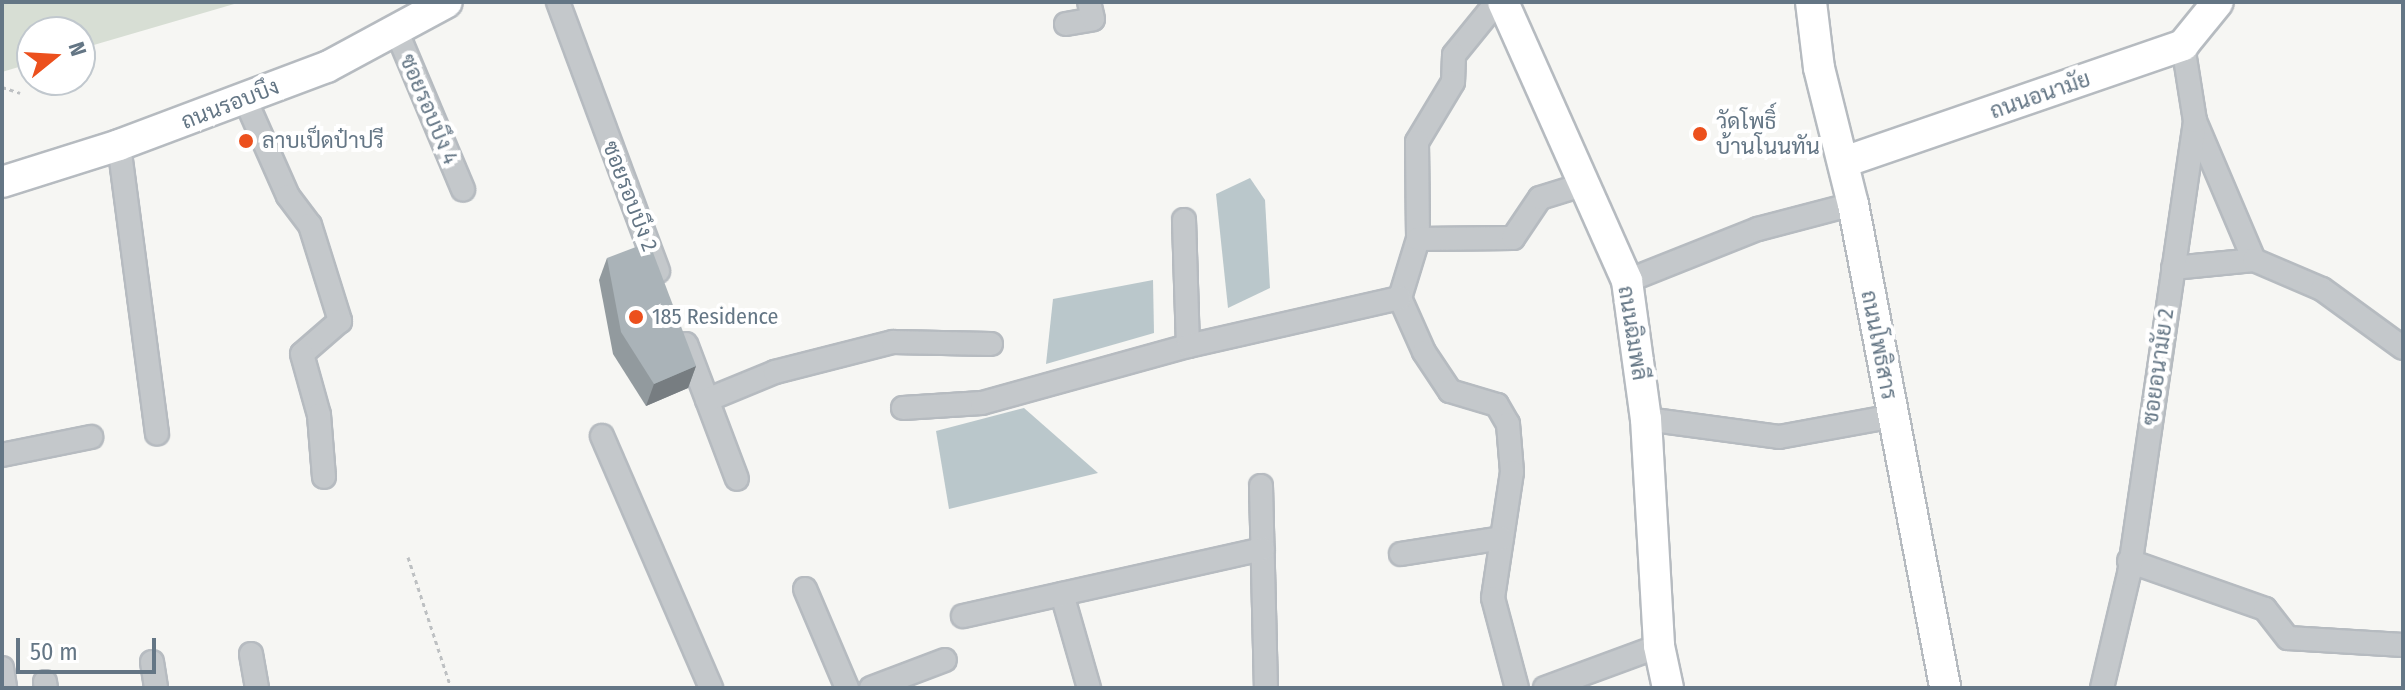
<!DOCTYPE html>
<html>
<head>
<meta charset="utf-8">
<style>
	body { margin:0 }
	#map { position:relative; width:2405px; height:690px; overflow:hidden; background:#f6f6f3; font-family:"Fira Sans Condensed",Sarabun,sans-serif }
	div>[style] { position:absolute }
	.green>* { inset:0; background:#d7ded4 }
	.water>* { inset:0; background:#bac7cb }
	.path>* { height:3px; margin-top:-1.5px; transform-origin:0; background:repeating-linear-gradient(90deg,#bdc0c2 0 4px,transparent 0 8px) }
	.roads { filter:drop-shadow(2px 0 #b6bbc0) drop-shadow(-2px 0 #b6bbc0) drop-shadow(0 2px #b6bbc0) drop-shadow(0 -2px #b6bbc0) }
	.street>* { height:22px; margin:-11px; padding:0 11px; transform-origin:11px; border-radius:11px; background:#c4c8cb }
	.secondary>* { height:30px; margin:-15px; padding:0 15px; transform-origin:15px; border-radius:15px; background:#fff }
	.wall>* { inset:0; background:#929a9e }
	.shaded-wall>* { inset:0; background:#777d81 }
	.building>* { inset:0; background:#aab3b8 }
	.dots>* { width:22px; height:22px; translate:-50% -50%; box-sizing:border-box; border:4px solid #fff; border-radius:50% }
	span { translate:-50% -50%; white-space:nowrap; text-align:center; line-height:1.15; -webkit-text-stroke:8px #fff; paint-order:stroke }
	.street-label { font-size:22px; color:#647685 }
	.poi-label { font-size:22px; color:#647685 }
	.left { translate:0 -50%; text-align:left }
	.frame { position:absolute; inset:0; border:4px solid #647685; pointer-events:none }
	.north { position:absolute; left:16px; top:16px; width:80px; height:80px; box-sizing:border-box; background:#fff; border:2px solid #c1c8ce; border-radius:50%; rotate:72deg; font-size:22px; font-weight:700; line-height:32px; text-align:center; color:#647685 }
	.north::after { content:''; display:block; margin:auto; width:28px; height:36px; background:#ec501d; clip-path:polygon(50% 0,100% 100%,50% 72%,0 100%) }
	.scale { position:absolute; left:16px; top:638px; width:140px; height:36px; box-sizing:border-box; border:4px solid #647685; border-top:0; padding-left:10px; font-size:24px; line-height:28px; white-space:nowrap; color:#647685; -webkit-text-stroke:6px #fff; paint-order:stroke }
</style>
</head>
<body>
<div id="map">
	<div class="green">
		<i style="clip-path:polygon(2px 2px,241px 2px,80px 49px,80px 32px,32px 32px,32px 63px,2px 72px)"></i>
	</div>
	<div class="water">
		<i style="clip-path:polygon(1250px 178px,1265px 200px,1270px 288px,1228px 308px,1216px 194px)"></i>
		<i style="clip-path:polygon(1153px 280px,1154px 333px,1046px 364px,1053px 299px)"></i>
		<i style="clip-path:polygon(1024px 408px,1098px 473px,949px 509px,936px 431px)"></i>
	</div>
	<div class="path">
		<i style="left:2px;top:87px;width:19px;rotate:18deg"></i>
		<i style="left:408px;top:557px;width:138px;rotate:71.8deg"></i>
	</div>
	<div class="roads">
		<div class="street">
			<i style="left:558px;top:2px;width:287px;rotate:69.6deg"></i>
			<i style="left:1497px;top:2px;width:68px;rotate:129.1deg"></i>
			<i style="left:1454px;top:55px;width:27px;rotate:92deg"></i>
			<i style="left:1453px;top:82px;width:70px;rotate:121deg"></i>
			<i style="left:1417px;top:142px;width:97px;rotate:89.4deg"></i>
			<i style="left:1418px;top:239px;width:62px;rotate:107deg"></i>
			<i style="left:1400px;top:298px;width:59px;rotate:66deg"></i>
			<i style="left:1424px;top:352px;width:47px;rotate:56.3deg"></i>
			<i style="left:1450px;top:391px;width:49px;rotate:16.6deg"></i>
			<i style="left:1497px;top:405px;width:22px;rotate:60deg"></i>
			<i style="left:1508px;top:424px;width:48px;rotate:85.2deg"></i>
			<i style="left:1512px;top:472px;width:127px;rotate:98.6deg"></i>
			<i style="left:1493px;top:598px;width:93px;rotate:75.1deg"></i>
			<i style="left:1066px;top:24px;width:27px;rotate:-10deg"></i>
			<i style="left:1093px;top:19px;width:17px;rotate:-103deg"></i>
			<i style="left:396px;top:30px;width:173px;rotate:67.2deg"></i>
			<i style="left:245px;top:99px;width:106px;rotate:66.1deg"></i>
			<i style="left:288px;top:196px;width:36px;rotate:53deg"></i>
			<i style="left:310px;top:225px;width:101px;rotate:72.6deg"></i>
			<i style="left:340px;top:321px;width:50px;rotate:139deg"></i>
			<i style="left:302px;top:354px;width:63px;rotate:74.4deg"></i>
			<i style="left:319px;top:415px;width:62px;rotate:85.4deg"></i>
			<i style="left:2195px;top:121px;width:151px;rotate:67deg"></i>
			<i style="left:119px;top:145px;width:291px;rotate:82.5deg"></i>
			<i style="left:1184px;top:220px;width:126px;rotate:88.2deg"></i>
			<i style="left:1418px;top:239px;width:95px;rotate:-0.6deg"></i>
			<i style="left:1513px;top:238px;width:48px;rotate:-56deg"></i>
			<i style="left:1540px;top:198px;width:44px;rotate:-17.2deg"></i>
			<i style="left:2173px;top:268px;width:81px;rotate:-5.6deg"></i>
			<i style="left:2254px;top:260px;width:74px;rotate:23.1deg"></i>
			<i style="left:2322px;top:289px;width:100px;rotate:36.1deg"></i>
			<i style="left:1627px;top:281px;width:141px;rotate:-21.7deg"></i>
			<i style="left:1758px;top:229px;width:98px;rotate:-14.7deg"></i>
			<i style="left:686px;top:344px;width:144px;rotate:69.3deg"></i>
			<i style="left:707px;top:400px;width:74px;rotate:-22.4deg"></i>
			<i style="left:775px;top:372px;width:122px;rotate:-14.3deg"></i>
			<i style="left:893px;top:342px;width:98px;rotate:1.2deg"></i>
			<i style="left:903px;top:408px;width:79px;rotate:-3.6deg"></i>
			<i style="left:982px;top:403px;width:214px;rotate:-15.5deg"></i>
			<i style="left:1188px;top:346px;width:217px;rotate:-12.8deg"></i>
			<i style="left:1646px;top:419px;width:134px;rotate:7.7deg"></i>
			<i style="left:1779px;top:437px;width:116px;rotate:-10.4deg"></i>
			<i style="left:602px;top:436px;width:275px;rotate:66.6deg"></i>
			<i style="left:2px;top:455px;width:91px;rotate:-11.4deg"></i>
			<i style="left:1261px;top:486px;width:202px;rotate:88.6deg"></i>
			<i style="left:1401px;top:554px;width:102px;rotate:-9deg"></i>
			<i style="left:2129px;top:561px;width:144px;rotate:19.4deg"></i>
			<i style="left:2265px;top:609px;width:37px;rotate:52deg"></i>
			<i style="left:2288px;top:638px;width:115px;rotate:3.5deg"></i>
			<i style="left:805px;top:589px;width:108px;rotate:67deg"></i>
			<i style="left:1062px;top:594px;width:98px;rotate:74deg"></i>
			<i style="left:963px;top:616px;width:307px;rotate:-12.6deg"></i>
			<i style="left:251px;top:654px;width:35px;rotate:80deg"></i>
			<i style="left:152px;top:662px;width:26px;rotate:81deg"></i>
			<i style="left:2px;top:668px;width:20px;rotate:81deg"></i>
			<i style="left:45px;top:682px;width:6px;rotate:81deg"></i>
			<i style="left:871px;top:688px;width:79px;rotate:-20.7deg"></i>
			<i style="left:1545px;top:688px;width:121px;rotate:-20.2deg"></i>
			<i style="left:2102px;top:688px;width:117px;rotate:-76.7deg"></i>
			<i style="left:2129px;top:574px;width:458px;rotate:-81.7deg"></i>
			<i style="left:2195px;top:121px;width:77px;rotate:-99deg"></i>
		</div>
		<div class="secondary">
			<i style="left:1503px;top:2px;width:305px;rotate:66deg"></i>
			<i style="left:1627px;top:281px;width:139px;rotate:82.2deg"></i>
			<i style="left:1646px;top:419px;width:227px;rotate:86.7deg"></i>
			<i style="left:1659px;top:646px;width:43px;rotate:77.9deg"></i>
			<i style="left:1811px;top:2px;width:66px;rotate:83.1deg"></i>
			<i style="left:1819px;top:68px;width:140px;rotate:76deg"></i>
			<i style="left:1853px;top:204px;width:493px;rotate:79.2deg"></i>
			<i style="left:1844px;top:162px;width:359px;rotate:-19deg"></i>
			<i style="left:2183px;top:45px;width:55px;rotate:-50.9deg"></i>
			<i style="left:2px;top:182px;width:123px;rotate:-17.5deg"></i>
			<i style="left:119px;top:145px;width:222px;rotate:-20.6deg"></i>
			<i style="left:327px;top:67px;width:136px;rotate:-28.4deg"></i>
		</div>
	</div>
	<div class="wall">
		<i style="clip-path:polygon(607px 258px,696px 366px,688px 388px,646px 406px,613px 354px,599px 280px)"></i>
	</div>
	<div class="shaded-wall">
		<i style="clip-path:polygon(696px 366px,688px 388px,646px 406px,654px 384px)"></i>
	</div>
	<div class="building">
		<i style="clip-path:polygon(649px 242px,696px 366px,654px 384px,621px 332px,607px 258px)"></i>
	</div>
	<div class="dots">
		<i style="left:1700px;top:134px;background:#ec501d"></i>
		<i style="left:246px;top:141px;background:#ec501d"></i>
		<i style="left:636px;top:317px;background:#ec501d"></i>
	</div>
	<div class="street-label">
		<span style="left:2040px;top:95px;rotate:-19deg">ถนนอนามัย</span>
		<span style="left:230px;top:104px;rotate:-21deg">ถนนรอบบึง</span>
		<span style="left:429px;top:109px;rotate:67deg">ซอยรอบบึง 4</span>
		<span style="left:630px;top:196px;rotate:69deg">ซอยรอบบึง 2</span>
		<span style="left:1633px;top:333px;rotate:81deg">ถนนฉิมพลี</span>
		<span style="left:1879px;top:345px;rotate:79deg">ถนนโพธิสาร</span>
		<span style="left:2158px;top:367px;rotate:-82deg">ซอยอนามัย 2</span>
	</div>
	<div class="poi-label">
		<span class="left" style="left:1716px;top:134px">วัดโพธิ์<br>บ้านโนนทัน</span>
		<span class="left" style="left:262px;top:141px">ลาบเป็ดป๋าปรี</span>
		<span class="left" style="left:652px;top:317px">185 Residence</span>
	</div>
	<div class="frame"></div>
	<div class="north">N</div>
	<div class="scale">50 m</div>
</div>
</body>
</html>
